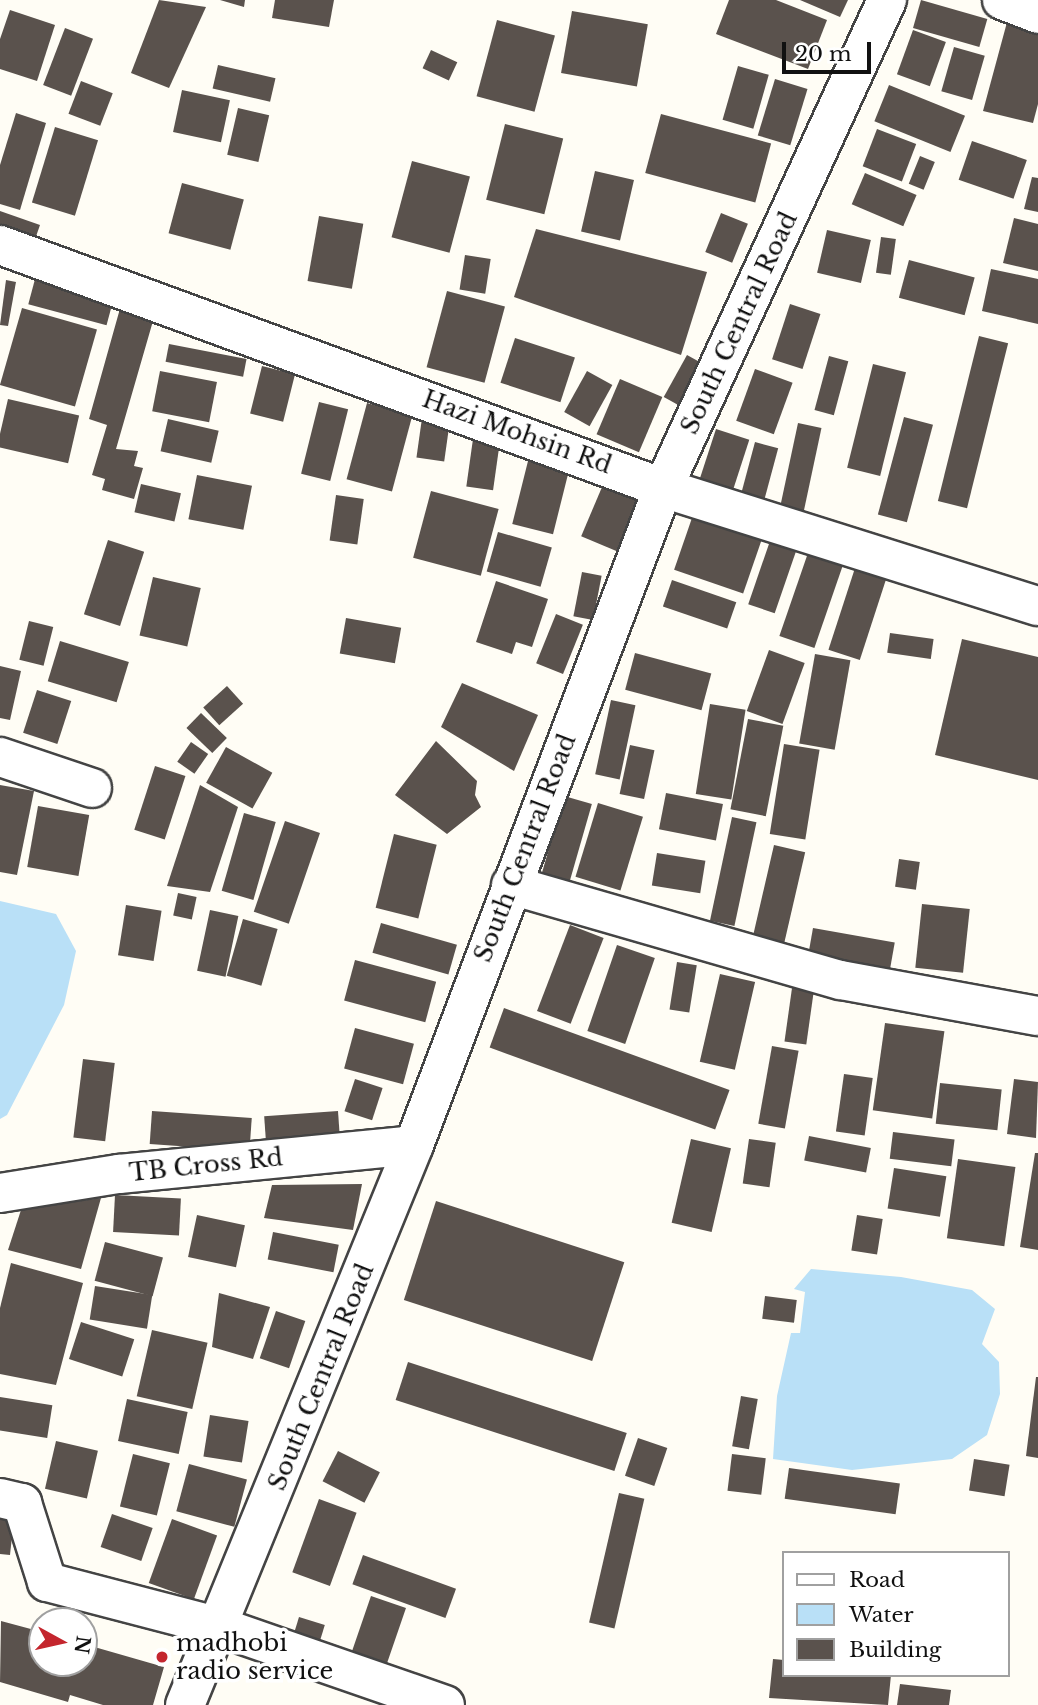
<!DOCTYPE html>
<html>
<head>
<meta charset="utf-8">
<style>
	body { margin:0 }
	#map { position:relative; width:1038px; height:1705px; overflow:hidden; background:#fffdf5; font-family:"Libre Baskerville",serif }
	div>[style] { position:absolute }
	.water>* { inset:0; background:#b9e0f7 }
	.building>* { inset:0; background:#5a524d; transform-origin:0 0 }
	.roads { filter:drop-shadow(2px 0 #444) drop-shadow(-2px 0 #444) drop-shadow(0 2px #444) drop-shadow(0 -2px #444) }
	.minor>* { height:38px; margin:-19px; padding:0 19px; transform-origin:19px; border-radius:19px; background:#fff }
	.dots>* { width:19px; height:19px; translate:-50% -50%; box-sizing:border-box; border:4px solid #fff; border-radius:50% }
	span { translate:-50% -50%; white-space:nowrap; text-align:center; line-height:1.15; -webkit-text-stroke:7px #fff; paint-order:stroke }
	.street-label { font-size:24px; color:#111 }
	.poi-label { font-size:24px; color:#111 }
	.left { translate:0 -50%; text-align:left }
	.legend { position:absolute; left:782px; top:1551px; width:228px; height:126px; box-sizing:border-box; background:#fff; border:2px solid #a0a0a0; margin:0; padding:9px 12px; list-style:none; font-size:21px; color:#111 }
	.legend li { display:flex; align-items:center; gap:14px; height:35px }
	.legend b { width:35px; border:2px solid #a0a0a0 }
	.north { position:absolute; left:28px; top:1607px; width:70px; height:70px; box-sizing:border-box; background:#fff; border:2px solid #a0a0a0; border-radius:50%; rotate:98deg; font-size:19px; font-weight:700; line-height:28px; text-align:center; color:#111 }
	.north::after { content:''; display:block; margin:auto; width:24px; height:32px; background:#c4262e; clip-path:polygon(50% 0,100% 100%,50% 72%,0 100%) }
	.scale { position:absolute; left:782px; top:42px; width:89px; height:32px; box-sizing:border-box; border:4px solid #111; border-top:0; padding-left:9px; font-size:21px; line-height:24px; white-space:nowrap; color:#111; -webkit-text-stroke:5px #fff; paint-order:stroke }
</style>
</head>
<body>
<div id="map">
	<div class="water">
		<i style="clip-path:polygon(0 901px,56px 914px,76px 951px,64px 1005px,7px 1115px,0 1119px)"></i>
		<i style="clip-path:polygon(811px 1269px,901px 1277px,972px 1290px,995px 1309px,982px 1344px,999px 1362px,1000px 1394px,987px 1435px,952px 1459px,852px 1470px,773px 1459px,777px 1396px,791px 1333px,800px 1333px,805px 1292px,794px 1289px)"></i>
	</div>
	<div class="building">
		<i style="clip-path:polygon(159px 0,206px 7px,169px 88px,131px 73px)"></i>
		<i style="clip-path:polygon(220px 0,245px 0,244px 7px)"></i>
		<i style="clip-path:polygon(275px 0,334px 0,329px 27px,272px 18px)"></i>
		<i style="clip-path:polygon(729px 0,776px 0,827px 20px,808px 69px,716px 34px)"></i>
		<i style="clip-path:polygon(800px 0,848px 0,840px 17px)"></i>
		<i style="left:921px;top:0;width:69px;height:29px;rotate:16deg"></i>
		<i style="clip-path:polygon(1013px 0,1038px 0,1038px 104px,1033px 123px,983px 111px)"></i>
		<i style="clip-path:polygon(10px 10px,55px 25px,37px 81px,0 69px,0 39px)"></i>
		<i style="left:572px;top:11px;width:77px;height:63px;rotate:10deg"></i>
		<i style="left:497px;top:20px;width:60px;height:79px;rotate:15deg"></i>
		<i style="left:65px;top:28px;width:30px;height:61px;rotate:21deg"></i>
		<i style="left:913px;top:30px;width:35px;height:47px;rotate:20deg"></i>
		<i style="left:954px;top:47px;width:32px;height:46px;rotate:16deg"></i>
		<i style="left:431px;top:50px;width:29px;height:20px;rotate:25deg"></i>
		<i style="left:218px;top:65px;width:59px;height:24px;rotate:13deg"></i>
		<i style="left:738px;top:66px;width:32px;height:56px;rotate:16deg"></i>
		<i style="left:775px;top:79px;width:34px;height:59px;rotate:17deg"></i>
		<i style="left:81px;top:81px;width:34px;height:35px;rotate:21deg"></i>
		<i style="left:889px;top:85px;width:82px;height:39px;rotate:22deg"></i>
		<i style="left:182px;top:90px;width:49px;height:43px;rotate:12deg"></i>
		<i style="left:238px;top:108px;width:32px;height:48px;rotate:13deg"></i>
		<i style="clip-path:polygon(16px 113px,46px 123px,20px 210px,0 204px,0 165px)"></i>
		<i style="left:661px;top:114px;width:114px;height:61px;rotate:15deg"></i>
		<i style="left:505px;top:124px;width:60px;height:78px;rotate:14deg"></i>
		<i style="left:55px;top:127px;width:45px;height:79px;rotate:17deg"></i>
		<i style="left:877px;top:129px;width:42px;height:40px;rotate:21deg"></i>
		<i style="left:972px;top:141px;width:58px;height:41px;rotate:19deg"></i>
		<i style="left:920px;top:156px;width:16px;height:30px;rotate:22deg"></i>
		<i style="left:412px;top:161px;width:60px;height:79px;rotate:15deg"></i>
		<i style="left:595px;top:171px;width:40px;height:62px;rotate:13deg"></i>
		<i style="left:865px;top:173px;width:56px;height:34px;rotate:23deg"></i>
		<i style="clip-path:polygon(1032px 177px,1038px 178px,1038px 212px,1024px 209px)"></i>
		<i style="left:182px;top:183px;width:64px;height:52px;rotate:15deg"></i>
		<i style="clip-path:polygon(0 211px,40px 225px,33px 245px,0 233px)"></i>
		<i style="left:721px;top:213px;width:29px;height:42px;rotate:22deg"></i>
		<i style="left:319px;top:216px;width:45px;height:66px;rotate:10deg"></i>
		<i style="clip-path:polygon(1014px 218px,1038px 224px,1038px 271px,1003px 263px)"></i>
		<i style="clip-path:polygon(536px 229px,707px 272px,681px 355px,514px 297px)"></i>
		<i style="left:827px;top:230px;width:45px;height:44px;rotate:13deg"></i>
		<i style="left:881px;top:237px;width:15px;height:36px;rotate:8deg"></i>
		<i style="left:42px;top:253px;width:81px;height:53px;rotate:15deg"></i>
		<i style="left:465px;top:255px;width:26px;height:35px;rotate:9deg"></i>
		<i style="left:909px;top:260px;width:68px;height:39px;rotate:15deg"></i>
		<i style="clip-path:polygon(991px 269px,1038px 279px,1038px 324px,982px 311px)"></i>
		<i style="clip-path:polygon(6px 280px,16px 282px,8px 326px,0 325px)"></i>
		<i style="left:447px;top:291px;width:60px;height:79px;rotate:15deg"></i>
		<i style="left:790px;top:304px;width:32px;height:58px;rotate:18deg"></i>
		<i style="clip-path:polygon(121px 305px,155px 314px,116px 449px,138px 451px,134px 466px,143px 468px,134px 499px,102px 490px,105px 479px,92px 475px,107px 425px,89px 419px)"></i>
		<i style="left:22px;top:308px;width:78px;height:80px;rotate:16deg"></i>
		<i style="left:979px;top:336px;width:30px;height:170px;rotate:14deg"></i>
		<i style="left:515px;top:338px;width:63px;height:47px;rotate:18deg"></i>
		<i style="left:169px;top:344px;width:79px;height:18px;rotate:11deg"></i>
		<i style="left:687px;top:355px;width:29px;height:48px;rotate:29deg"></i>
		<i style="left:829px;top:356px;width:20px;height:56px;rotate:15deg"></i>
		<i style="left:873px;top:364px;width:34px;height:107px;rotate:14deg"></i>
		<i style="left:262px;top:366px;width:34px;height:49px;rotate:14deg"></i>
		<i style="left:755px;top:369px;width:40px;height:55px;rotate:20deg"></i>
		<i style="left:160px;top:371px;width:58px;height:41px;rotate:11deg"></i>
		<i style="left:587px;top:371px;width:29px;height:47px;rotate:29deg"></i>
		<i style="left:620px;top:379px;width:46px;height:60px;rotate:23deg"></i>
		<i style="left:8px;top:399px;width:73px;height:49px;rotate:13deg"></i>
		<i style="left:319px;top:402px;width:30px;height:74px;rotate:14deg"></i>
		<i style="left:367px;top:403px;width:47px;height:79px;rotate:15deg"></i>
		<i style="left:423px;top:411px;width:28px;height:47px;rotate:8deg"></i>
		<i style="left:904px;top:417px;width:30px;height:101px;rotate:15deg"></i>
		<i style="left:168px;top:419px;width:52px;height:33px;rotate:13deg"></i>
		<i style="left:798px;top:423px;width:24px;height:86px;rotate:12deg"></i>
		<i style="left:716px;top:429px;width:35px;height:54px;rotate:18deg"></i>
		<i style="left:473px;top:439px;width:27px;height:48px;rotate:8deg"></i>
		<i style="left:755px;top:442px;width:24px;height:54px;rotate:15deg"></i>
		<i style="left:528px;top:461px;width:42px;height:65px;rotate:14deg"></i>
		<i style="left:197px;top:475px;width:56px;height:45px;rotate:11deg"></i>
		<i style="left:605px;top:480px;width:44px;height:61px;rotate:23deg"></i>
		<i style="left:141px;top:484px;width:41px;height:29px;rotate:13deg"></i>
		<i style="left:431px;top:491px;width:70px;height:69px;rotate:15deg"></i>
		<i style="left:336px;top:495px;width:28px;height:46px;rotate:8deg"></i>
		<i style="left:693px;top:515px;width:73px;height:58px;rotate:19deg"></i>
		<i style="left:498px;top:532px;width:56px;height:41px;rotate:16deg"></i>
		<i style="left:771px;top:538px;width:28px;height:70px;rotate:19deg"></i>
		<i style="left:108px;top:540px;width:38px;height:78px;rotate:18deg"></i>
		<i style="left:809px;top:550px;width:37px;height:91px;rotate:19deg"></i>
		<i style="left:855px;top:568px;width:33px;height:86px;rotate:18deg"></i>
		<i style="left:582px;top:572px;width:20px;height:45px;rotate:11deg"></i>
		<i style="left:153px;top:577px;width:49px;height:60px;rotate:13deg"></i>
		<i style="left:672px;top:580px;width:68px;height:28px;rotate:19deg"></i>
		<i style="clip-path:polygon(496px 581px,548px 599px,532px 647px,516px 642px,512px 654px,476px 642px)"></i>
		<i style="left:556px;top:614px;width:29px;height:53px;rotate:22deg"></i>
		<i style="left:346px;top:618px;width:56px;height:36px;rotate:10deg"></i>
		<i style="left:29px;top:621px;width:25px;height:40px;rotate:14deg"></i>
		<i style="left:890px;top:633px;width:44px;height:20px;rotate:8deg"></i>
		<i style="clip-path:polygon(962px 639px,1038px 657px,1038px 780px,935px 755px)"></i>
		<i style="left:60px;top:641px;width:72px;height:42px;rotate:17deg"></i>
		<i style="left:769px;top:650px;width:38px;height:65px;rotate:20deg"></i>
		<i style="left:635px;top:653px;width:79px;height:38px;rotate:15deg"></i>
		<i style="left:815px;top:654px;width:36px;height:91px;rotate:10deg"></i>
		<i style="clip-path:polygon(0 666px,21px 671px,10px 720px,0 718px)"></i>
		<i style="clip-path:polygon(462px 683px,538px 715px,514px 771px,441px 727px)"></i>
		<i style="left:227px;top:686px;width:24px;height:32px;rotate:48deg"></i>
		<i style="left:37px;top:690px;width:36px;height:45px;rotate:18deg"></i>
		<i style="left:611px;top:700px;width:25px;height:76px;rotate:12deg"></i>
		<i style="left:710px;top:704px;width:36px;height:91px;rotate:9deg"></i>
		<i style="left:201px;top:713px;width:36px;height:21px;rotate:44deg"></i>
		<i style="left:748px;top:719px;width:36px;height:92px;rotate:11deg"></i>
		<i style="clip-path:polygon(436px 741px,477px 781px,475px 795px,481px 807px,447px 834px,395px 795px)"></i>
		<i style="left:191px;top:742px;width:21px;height:24px;rotate:35deg"></i>
		<i style="left:784px;top:744px;width:36px;height:91px;rotate:9deg"></i>
		<i style="left:630px;top:745px;width:25px;height:50px;rotate:12deg"></i>
		<i style="left:226px;top:747px;width:53px;height:41px;rotate:29deg"></i>
		<i style="left:155px;top:766px;width:32px;height:67px;rotate:18deg"></i>
		<i style="clip-path:polygon(0 785px,34px 791px,17px 875px,0 872px)"></i>
		<i style="clip-path:polygon(200px 785px,238px 807px,210px 892px,167px 886px)"></i>
		<i style="left:666px;top:793px;width:58px;height:37px;rotate:11deg"></i>
		<i style="left:564px;top:796px;width:29px;height:84px;rotate:16deg"></i>
		<i style="left:598px;top:803px;width:47px;height:77px;rotate:17deg"></i>
		<i style="left:38px;top:806px;width:52px;height:62px;rotate:10deg"></i>
		<i style="left:244px;top:813px;width:33px;height:81px;rotate:16deg"></i>
		<i style="left:732px;top:817px;width:25px;height:106px;rotate:12deg"></i>
		<i style="left:285px;top:821px;width:37px;height:96px;rotate:19deg"></i>
		<i style="left:394px;top:834px;width:44px;height:76px;rotate:14deg"></i>
		<i style="left:774px;top:845px;width:32px;height:98px;rotate:13deg"></i>
		<i style="left:657px;top:853px;width:49px;height:33px;rotate:9deg"></i>
		<i style="left:899px;top:859px;width:21px;height:28px;rotate:8deg"></i>
		<i style="left:178px;top:893px;width:19px;height:23px;rotate:12deg"></i>
		<i style="left:922px;top:904px;width:48px;height:64px;rotate:6deg"></i>
		<i style="left:126px;top:905px;width:36px;height:51px;rotate:9deg"></i>
		<i style="left:210px;top:910px;width:29px;height:62px;rotate:12deg"></i>
		<i style="left:243px;top:919px;width:36px;height:59px;rotate:16deg"></i>
		<i style="left:381px;top:923px;width:79px;height:31px;rotate:16deg"></i>
		<i style="left:570px;top:925px;width:36px;height:92px;rotate:21deg"></i>
		<i style="left:813px;top:928px;width:83px;height:27px;rotate:10deg"></i>
		<i style="left:617px;top:945px;width:40px;height:91px;rotate:19deg"></i>
		<i style="left:355px;top:960px;width:84px;height:42px;rotate:15deg"></i>
		<i style="left:677px;top:962px;width:20px;height:48px;rotate:9deg"></i>
		<i style="left:720px;top:974px;width:36px;height:90px;rotate:13deg"></i>
		<i style="left:792px;top:988px;width:22px;height:54px;rotate:8deg"></i>
		<i style="left:504px;top:1008px;width:240px;height:42px;rotate:20deg"></i>
		<i style="left:885px;top:1023px;width:60px;height:88px;rotate:8deg"></i>
		<i style="left:355px;top:1028px;width:61px;height:42px;rotate:15deg"></i>
		<i style="left:772px;top:1046px;width:27px;height:79px;rotate:10deg"></i>
		<i style="left:83px;top:1059px;width:32px;height:79px;rotate:7deg"></i>
		<i style="left:844px;top:1074px;width:29px;height:58px;rotate:8deg"></i>
		<i style="left:355px;top:1079px;width:29px;height:34px;rotate:18deg"></i>
		<i style="clip-path:polygon(1014px 1079px,1038px 1082px,1036px 1138px,1007px 1134px)"></i>
		<i style="left:940px;top:1083px;width:62px;height:41px;rotate:6deg"></i>
		<i style="left:152px;top:1111px;width:100px;height:33px;rotate:4deg"></i>
		<i style="left:338px;top:1111px;width:44px;height:74px;rotate:86deg"></i>
		<i style="left:893px;top:1132px;width:62px;height:27px;rotate:7deg"></i>
		<i style="left:809px;top:1136px;width:63px;height:25px;rotate:11deg"></i>
		<i style="left:691px;top:1139px;width:41px;height:86px;rotate:13deg"></i>
		<i style="left:749px;top:1139px;width:27px;height:45px;rotate:8deg"></i>
		<i style="clip-path:polygon(1035px 1153px,1038px 1153px,1038px 1250px,1020px 1247px)"></i>
		<i style="left:958px;top:1159px;width:58px;height:80px;rotate:8deg"></i>
		<i style="left:894px;top:1168px;width:53px;height:41px;rotate:9deg"></i>
		<i style="clip-path:polygon(362px 1184px,353px 1230px,264px 1218px,272px 1185px)"></i>
		<i style="left:115px;top:1195px;width:66px;height:37px;rotate:3deg"></i>
		<i style="clip-path:polygon(101px 1198px,81px 1269px,8px 1250px,21px 1210px)"></i>
		<i style="left:436px;top:1201px;width:198px;height:104px;rotate:18deg"></i>
		<i style="left:197px;top:1215px;width:49px;height:43px;rotate:12deg"></i>
		<i style="left:857px;top:1215px;width:26px;height:36px;rotate:9deg"></i>
		<i style="left:273px;top:1232px;width:67px;height:28px;rotate:11deg"></i>
		<i style="left:105px;top:1242px;width:60px;height:40px;rotate:15deg"></i>
		<i style="clip-path:polygon(11px 1263px,83px 1283px,56px 1385px,0 1374px,0 1308px)"></i>
		<i style="left:95px;top:1286px;width:58px;height:34px;rotate:9deg"></i>
		<i style="clip-path:polygon(219px 1293px,270px 1307px,253px 1359px,212px 1347px)"></i>
		<i style="left:765px;top:1296px;width:32px;height:23px;rotate:7deg"></i>
		<i style="left:276px;top:1311px;width:31px;height:50px;rotate:19deg"></i>
		<i style="left:81px;top:1322px;width:56px;height:39px;rotate:18deg"></i>
		<i style="left:152px;top:1330px;width:57px;height:68px;rotate:13deg"></i>
		<i style="left:408px;top:1362px;width:230px;height:40px;rotate:18deg"></i>
		<i style="clip-path:polygon(1036px 1377px,1038px 1377px,1038px 1458px,1026px 1456px)"></i>
		<i style="left:741px;top:1396px;width:17px;height:51px;rotate:10deg"></i>
		<i style="left:0;top:1397px;width:53px;height:33px;rotate:9deg"></i>
		<i style="left:127px;top:1399px;width:62px;height:43px;rotate:12deg"></i>
		<i style="left:210px;top:1415px;width:39px;height:42px;rotate:9deg"></i>
		<i style="left:638px;top:1438px;width:31px;height:40px;rotate:19deg"></i>
		<i style="left:56px;top:1441px;width:43px;height:49px;rotate:13deg"></i>
		<i style="left:338px;top:1451px;width:47px;height:34px;rotate:27deg"></i>
		<i style="left:133px;top:1454px;width:38px;height:54px;rotate:14deg"></i>
		<i style="left:732px;top:1454px;width:34px;height:37px;rotate:7deg"></i>
		<i style="left:974px;top:1459px;width:36px;height:32px;rotate:9deg"></i>
		<i style="left:189px;top:1464px;width:60px;height:49px;rotate:15deg"></i>
		<i style="left:789px;top:1468px;width:112px;height:31px;rotate:8deg"></i>
		<i style="left:619px;top:1493px;width:26px;height:133px;rotate:13deg"></i>
		<i style="left:319px;top:1499px;width:40px;height:78px;rotate:20deg"></i>
		<i style="left:112px;top:1514px;width:43px;height:35px;rotate:19deg"></i>
		<i style="clip-path:polygon(0 1516px,14px 1518px,10px 1555px,0 1554px)"></i>
		<i style="left:172px;top:1519px;width:48px;height:68px;rotate:20deg"></i>
		<i style="left:363px;top:1555px;width:99px;height:31px;rotate:20deg"></i>
		<i style="left:371px;top:1596px;width:37px;height:94px;rotate:19deg"></i>
		<i style="left:299px;top:1617px;width:27px;height:58px;rotate:17deg"></i>
		<i style="clip-path:polygon(1px 1621px,42px 1632px,42px 1663px,84px 1663px,84px 1644px,164px 1667px,153px 1705px,103px 1705px,70px 1695px,68px 1702px,0 1682px)"></i>
		<i style="clip-path:polygon(773px 1659px,784px 1660px,784px 1675px,891px 1675px,888px 1705px,769px 1698px)"></i>
		<i style="clip-path:polygon(900px 1684px,951px 1690px,949px 1705px,897px 1705px)"></i>
	</div>
	<div class="roads">
		<div class="minor">
			<i style="left:1002px;top:0;width:39px;rotate:21deg"></i>
			<i style="left:0;top:245px;width:706px;rotate:20.13deg"></i>
			<i style="left:663px;top:488px;width:393px;rotate:17.5deg"></i>
			<i style="left:0;top:757px;width:97px;rotate:18.6deg"></i>
			<i style="left:511px;top:885px;width:343px;rotate:16.1deg"></i>
			<i style="left:841px;top:980px;width:200px;rotate:10.4deg"></i>
			<i style="left:0;top:1193px;width:121px;rotate:-9.1deg"></i>
			<i style="left:119px;top:1174px;width:296px;rotate:-5.6deg"></i>
			<i style="left:0;top:1498px;width:23px;rotate:13deg"></i>
			<i style="left:22px;top:1503px;width:83px;rotate:72.4deg"></i>
			<i style="left:47px;top:1582px;width:179px;rotate:14.6deg"></i>
			<i style="left:220px;top:1627px;width:238px;rotate:19.1deg"></i>
			<i style="left:185px;top:1705px;width:605px;rotate:-67.76deg"></i>
			<i style="left:414px;top:1145px;width:703px;rotate:-69.24deg"></i>
			<i style="left:663px;top:488px;width:537px;rotate:-65.34deg"></i>
		</div>
	</div>
	<div class="dots">
		<i style="left:162px;top:1657px;background:#c4262e"></i>
	</div>
	<div class="street-label">
		<span style="left:739px;top:323px;rotate:-65deg">South Central Road</span>
		<span style="left:517px;top:432px;rotate:20deg">Hazi Mohsin Rd</span>
		<span style="left:525px;top:848px;rotate:-69deg">South Central Road</span>
		<span style="left:206px;top:1165px;rotate:-6deg">TB Cross Rd</span>
		<span style="left:321px;top:1377px;rotate:-68deg">South Central Road</span>
	</div>
	<div class="poi-label">
		<span class="left" style="left:176px;top:1657px">madhobi<br>radio service</span>
	</div>
	<ul class="legend">
	<li><b style="height:9px;background:#fff"></b>Road</li>
	<li><b style="height:19px;background:#b9e0f7"></b>Water</li>
	<li><b style="height:19px;background:#5a524d"></b>Building</li>
	</ul>
	<div class="north">N</div>
	<div class="scale">20 m</div>
</div>
</body>
</html>
